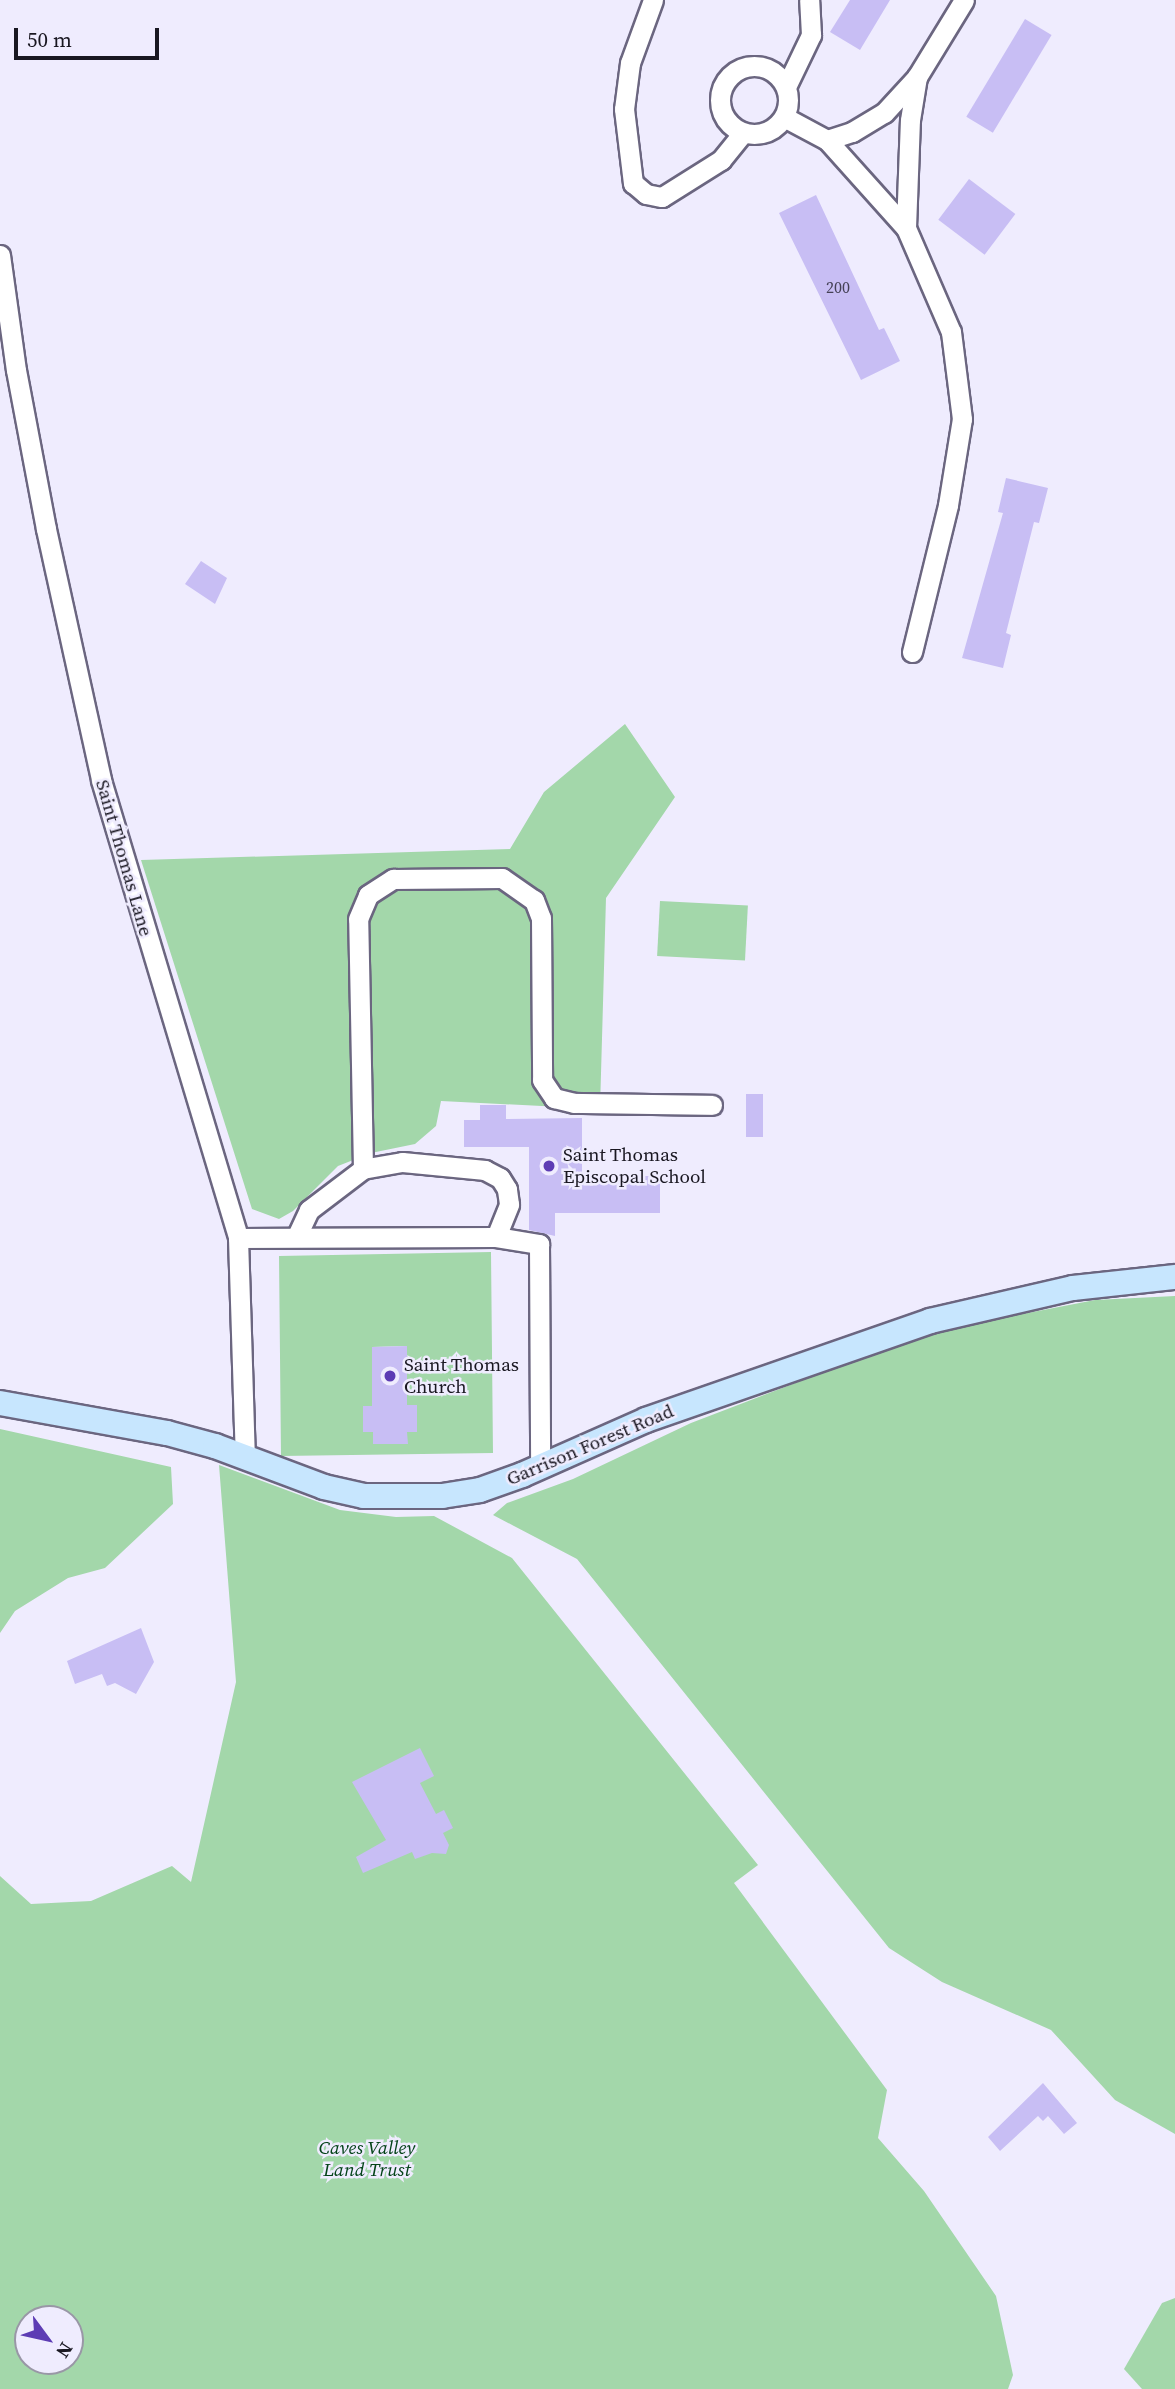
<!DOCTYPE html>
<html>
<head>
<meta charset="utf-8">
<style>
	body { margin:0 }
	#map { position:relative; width:1175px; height:2389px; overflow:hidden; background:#efecfe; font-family:"Source Serif 4",serif }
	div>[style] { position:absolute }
	.green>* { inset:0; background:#a3d7aa; transform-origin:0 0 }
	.building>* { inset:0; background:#c8bef4; transform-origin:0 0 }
	.roads { filter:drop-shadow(2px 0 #6b6680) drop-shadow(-2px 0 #6b6680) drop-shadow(0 2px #6b6680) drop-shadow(0 -2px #6b6680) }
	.minor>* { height:19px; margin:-9.5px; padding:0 9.5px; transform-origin:9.5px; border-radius:9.5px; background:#fff }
	.minor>.ring { margin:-9.5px; padding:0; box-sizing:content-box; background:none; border:19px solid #fff; border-radius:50% }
	.major>* { height:24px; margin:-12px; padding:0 12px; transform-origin:12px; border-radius:12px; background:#c7e6fe }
	.dots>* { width:19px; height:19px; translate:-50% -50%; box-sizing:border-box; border:4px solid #efecfe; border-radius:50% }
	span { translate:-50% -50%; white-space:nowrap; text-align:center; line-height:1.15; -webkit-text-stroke:5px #efecfe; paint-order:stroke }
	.number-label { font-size:16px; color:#454156 }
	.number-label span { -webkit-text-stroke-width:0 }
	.street-label { font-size:19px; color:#191721 }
	.poi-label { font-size:19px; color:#191721 }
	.left { translate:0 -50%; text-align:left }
	.park-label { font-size:19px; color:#034318; font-style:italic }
	.north { position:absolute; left:14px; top:2305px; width:70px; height:70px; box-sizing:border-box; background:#efecfe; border:2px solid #9997a6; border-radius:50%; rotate:123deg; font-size:19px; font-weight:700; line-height:28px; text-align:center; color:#191721 }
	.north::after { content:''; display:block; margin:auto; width:24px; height:32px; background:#5d3cb4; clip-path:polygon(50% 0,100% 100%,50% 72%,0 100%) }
	.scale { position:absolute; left:14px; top:28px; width:145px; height:32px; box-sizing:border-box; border:4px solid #191721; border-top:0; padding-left:9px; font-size:21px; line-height:24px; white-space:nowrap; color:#191721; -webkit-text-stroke:5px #efecfe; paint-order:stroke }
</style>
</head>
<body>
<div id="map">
	<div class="green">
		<i style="clip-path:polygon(625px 724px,675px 797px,606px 898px,600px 1109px,441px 1101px,436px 1126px,415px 1144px,371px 1153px,338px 1166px,293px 1211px,279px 1219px,252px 1209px,141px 860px,510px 849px,544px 792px)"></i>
		<i style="left:660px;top:901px;width:88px;height:55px;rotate:3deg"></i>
		<i style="clip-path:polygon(evenodd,491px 1252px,493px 1453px,281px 1456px,279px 1256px,491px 1252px,406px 1346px,407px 1405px,417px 1406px,417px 1432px,407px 1432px,407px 1444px,373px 1444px,373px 1432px,363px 1432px,363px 1406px,372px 1406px,372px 1347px,406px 1346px)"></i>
		<i style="clip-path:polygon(1175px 1296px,1175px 2134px,1115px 2100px,1051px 2030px,942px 1982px,889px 1948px,577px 1559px,493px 1515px,507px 1503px,573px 1479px,691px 1423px,929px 1332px,1095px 1300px)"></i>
		<i style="clip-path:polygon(0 1429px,171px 1467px,173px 1504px,105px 1568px,68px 1578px,15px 1611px,0 1633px)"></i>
		<i style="clip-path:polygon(evenodd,219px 1465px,340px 1510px,396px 1517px,434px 1516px,512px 1558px,758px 1865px,734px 1883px,887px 2090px,878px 2138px,924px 2191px,996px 2296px,1013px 2375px,1008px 2389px,0 2389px,0 1876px,31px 1904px,91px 1901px,172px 1866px,191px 1882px,236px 1682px,219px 1465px,28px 2319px,70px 2319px,70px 2361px,28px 2361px,28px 2319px)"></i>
		<i style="clip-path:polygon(1175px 2298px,1175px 2389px,1142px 2389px,1124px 2369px,1162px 2303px)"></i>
	</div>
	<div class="building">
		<i style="clip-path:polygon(850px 0,890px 0,860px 50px,830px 32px)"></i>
		<i style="left:1025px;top:19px;width:31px;height:114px;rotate:31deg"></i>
		<i style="left:969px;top:179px;width:58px;height:51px;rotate:37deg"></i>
		<i style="clip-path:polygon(816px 195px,879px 330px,884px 328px,900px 361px,861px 380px,779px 213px)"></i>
		<i style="clip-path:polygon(1006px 478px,1048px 488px,1039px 523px,1034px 522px,1006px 633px,1011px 635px,1003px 668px,962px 658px,1003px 513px,998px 512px)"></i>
		<i style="clip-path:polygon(201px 561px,227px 578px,215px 604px,185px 584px)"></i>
		<i style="left:763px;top:1094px;width:43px;height:17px;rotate:90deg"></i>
		<i style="clip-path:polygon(480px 1105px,506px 1105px,506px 1119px,582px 1118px,582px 1176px,660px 1176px,660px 1213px,555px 1213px,555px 1236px,529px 1230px,529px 1147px,464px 1147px,464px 1120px,480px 1120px)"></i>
		<i style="clip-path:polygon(407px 1346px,407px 1405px,417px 1405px,417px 1432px,407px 1432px,408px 1444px,373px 1444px,373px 1432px,363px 1432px,363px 1406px,372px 1406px,372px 1347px)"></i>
		<i style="clip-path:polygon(141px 1628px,154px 1662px,136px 1694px,115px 1683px,107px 1686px,102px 1674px,75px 1684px,67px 1661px)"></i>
		<i style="clip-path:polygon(420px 1748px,434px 1776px,420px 1783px,436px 1814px,444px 1810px,453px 1828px,443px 1833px,449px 1845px,446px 1854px,432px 1853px,415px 1859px,412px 1852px,363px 1873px,356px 1857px,386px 1840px,352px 1782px)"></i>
		<i style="clip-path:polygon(1043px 2083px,1077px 2123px,1064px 2134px,1048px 2116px,1043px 2121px,1038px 2116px,1000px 2151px,988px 2137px)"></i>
	</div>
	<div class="roads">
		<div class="minor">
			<i style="left:653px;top:0;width:67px;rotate:110.1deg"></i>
			<i style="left:630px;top:63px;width:46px;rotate:97.4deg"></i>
			<i style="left:624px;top:109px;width:75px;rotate:83.1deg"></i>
			<i style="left:633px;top:183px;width:17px;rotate:40deg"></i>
			<i style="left:646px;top:194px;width:16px;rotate:11deg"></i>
			<i style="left:662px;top:197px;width:70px;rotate:-32.1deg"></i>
			<i style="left:721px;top:160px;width:35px;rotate:-51deg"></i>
			<i class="ring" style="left:720px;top:66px;width:49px;height:49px"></i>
			<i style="left:786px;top:87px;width:58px;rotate:-64.3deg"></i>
			<i style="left:811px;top:35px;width:35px;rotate:-93deg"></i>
			<i style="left:784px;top:117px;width:49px;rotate:28.1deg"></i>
			<i style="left:827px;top:140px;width:26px;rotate:-18deg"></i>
			<i style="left:852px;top:132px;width:37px;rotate:-31deg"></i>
			<i style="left:884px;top:113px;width:49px;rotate:-47.5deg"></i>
			<i style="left:917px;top:77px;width:90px;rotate:-58.6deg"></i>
			<i style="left:827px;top:140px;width:118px;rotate:48.1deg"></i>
			<i style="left:0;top:255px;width:116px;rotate:82.1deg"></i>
			<i style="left:16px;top:370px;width:162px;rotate:79.3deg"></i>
			<i style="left:46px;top:529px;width:257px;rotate:77.6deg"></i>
			<i style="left:101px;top:780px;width:478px;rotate:73.3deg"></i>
			<i style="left:238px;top:1238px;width:219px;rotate:88.2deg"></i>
			<i style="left:912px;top:652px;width:151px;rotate:-76.2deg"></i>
			<i style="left:948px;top:505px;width:87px;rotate:-80.8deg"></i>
			<i style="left:962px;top:419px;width:88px;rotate:-97.2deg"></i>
			<i style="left:951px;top:332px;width:113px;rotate:-113.4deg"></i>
			<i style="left:906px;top:228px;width:108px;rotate:-87.9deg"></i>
			<i style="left:910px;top:120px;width:44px;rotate:-80.8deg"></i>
			<i style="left:363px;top:1169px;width:250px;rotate:-91.1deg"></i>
			<i style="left:358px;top:919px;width:26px;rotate:-67deg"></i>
			<i style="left:368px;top:895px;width:30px;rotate:-33deg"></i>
			<i style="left:393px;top:879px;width:109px;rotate:-0.5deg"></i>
			<i style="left:502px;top:878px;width:39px;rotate:35deg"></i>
			<i style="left:534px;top:900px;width:19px;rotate:69deg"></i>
			<i style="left:541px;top:918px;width:162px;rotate:89.6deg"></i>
			<i style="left:542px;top:1080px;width:22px;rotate:56deg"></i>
			<i style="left:554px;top:1098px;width:21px;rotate:14deg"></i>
			<i style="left:574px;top:1103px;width:138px;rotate:0.8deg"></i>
			<i style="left:496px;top:1237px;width:44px;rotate:9.2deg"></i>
			<i style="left:539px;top:1244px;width:223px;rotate:89.7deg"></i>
			<i style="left:238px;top:1238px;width:258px;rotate:-0.2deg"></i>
			<i style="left:496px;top:1237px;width:35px;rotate:-68deg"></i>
			<i style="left:509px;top:1204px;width:15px;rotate:-98deg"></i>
			<i style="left:507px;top:1189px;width:13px;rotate:-122deg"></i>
			<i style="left:500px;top:1178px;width:17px;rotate:-152deg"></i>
			<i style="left:485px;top:1170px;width:83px;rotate:-174.5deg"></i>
			<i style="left:402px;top:1162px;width:40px;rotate:170deg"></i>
			<i style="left:363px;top:1169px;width:68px;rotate:142.8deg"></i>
			<i style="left:309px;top:1210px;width:26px;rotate:115deg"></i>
		</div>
		<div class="major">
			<i style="left:0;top:1403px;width:170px;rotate:10.2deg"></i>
			<i style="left:167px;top:1433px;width:50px;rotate:15.2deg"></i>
			<i style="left:215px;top:1446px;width:116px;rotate:20.6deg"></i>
			<i style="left:324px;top:1487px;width:41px;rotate:12.7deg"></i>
			<i style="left:364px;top:1496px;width:78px"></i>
			<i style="left:442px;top:1496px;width:38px;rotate:-9deg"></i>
			<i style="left:480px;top:1490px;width:45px;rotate:-19.7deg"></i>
			<i style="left:522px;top:1475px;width:136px;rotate:-23.9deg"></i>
			<i style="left:646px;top:1420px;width:301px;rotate:-19.2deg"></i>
			<i style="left:930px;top:1321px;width:147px;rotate:-13deg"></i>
			<i style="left:1073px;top:1288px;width:103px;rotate:-6.2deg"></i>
		</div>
	</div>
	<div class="dots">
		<i style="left:549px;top:1166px;background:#5d3cb4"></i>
		<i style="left:390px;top:1376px;background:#5d3cb4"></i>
	</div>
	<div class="number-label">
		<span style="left:838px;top:287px">200</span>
	</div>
	<div class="street-label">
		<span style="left:124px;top:858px;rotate:74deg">Saint Thomas Lane</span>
		<span style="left:590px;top:1445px;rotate:-23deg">Garrison Forest Road</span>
	</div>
	<div class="poi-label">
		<span class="left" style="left:563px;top:1166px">Saint Thomas<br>Episcopal School</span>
		<span class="left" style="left:404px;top:1376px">Saint Thomas<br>Church</span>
	</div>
	<div class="park-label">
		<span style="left:367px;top:2159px">Caves Valley<br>Land Trust</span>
	</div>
	<div class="north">N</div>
	<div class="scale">50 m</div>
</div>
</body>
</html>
